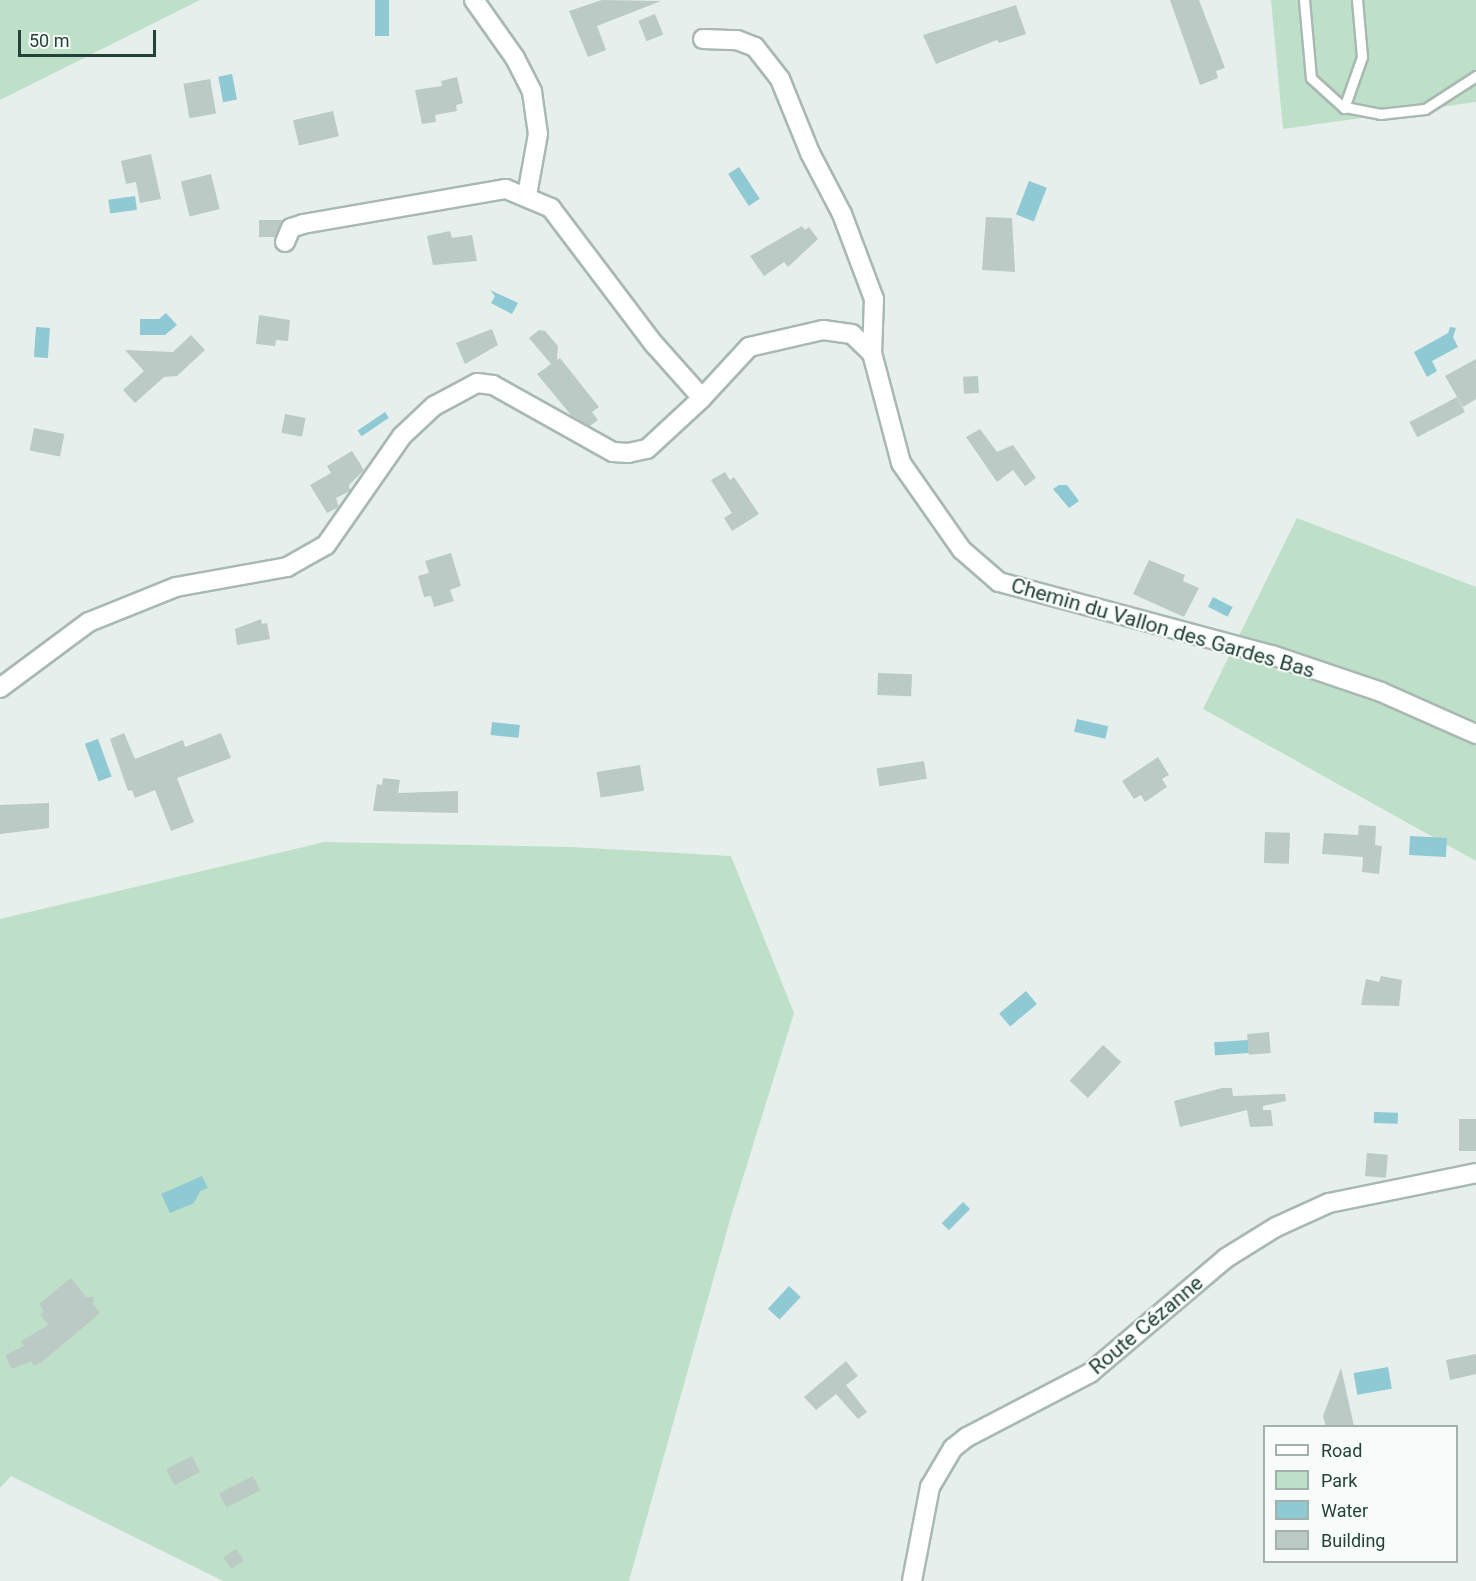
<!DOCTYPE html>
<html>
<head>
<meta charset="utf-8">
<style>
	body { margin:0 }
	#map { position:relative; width:1476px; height:1581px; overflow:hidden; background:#e6efeb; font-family:Roboto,sans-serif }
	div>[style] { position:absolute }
	.green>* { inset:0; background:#bfe0c8 }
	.water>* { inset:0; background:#8ec9d4; transform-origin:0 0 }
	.building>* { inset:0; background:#bbcac4; transform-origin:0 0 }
	.roads { filter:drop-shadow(2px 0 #a8b8b2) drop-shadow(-2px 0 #a8b8b2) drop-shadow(0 2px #a8b8b2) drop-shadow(0 -2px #a8b8b2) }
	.service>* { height:9px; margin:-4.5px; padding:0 4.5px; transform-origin:4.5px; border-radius:4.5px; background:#fff }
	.minor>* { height:18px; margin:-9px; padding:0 9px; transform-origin:9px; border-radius:9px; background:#fff }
	.tertiary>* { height:18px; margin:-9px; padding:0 9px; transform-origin:9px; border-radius:9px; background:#fff }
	span { translate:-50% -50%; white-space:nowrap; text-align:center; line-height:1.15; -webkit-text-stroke:4.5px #f7fbf9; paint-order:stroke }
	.street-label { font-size:21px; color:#24423a }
	.legend { position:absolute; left:1263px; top:1425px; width:195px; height:138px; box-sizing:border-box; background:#f7fbf9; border:2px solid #a3b1ad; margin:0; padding:8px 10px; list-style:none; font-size:18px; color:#24423a }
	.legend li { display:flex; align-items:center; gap:12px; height:30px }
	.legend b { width:30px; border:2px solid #a3b1ad }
	.scale { position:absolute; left:18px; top:30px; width:138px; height:27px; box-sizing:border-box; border:3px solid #24423a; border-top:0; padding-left:8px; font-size:18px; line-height:21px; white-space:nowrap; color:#24423a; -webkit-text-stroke:4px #f7fbf9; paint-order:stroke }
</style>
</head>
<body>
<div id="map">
	<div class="green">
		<i style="clip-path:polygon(0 0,200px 0,0 100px)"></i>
		<i style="clip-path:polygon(1271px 0,1476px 0,1476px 102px,1283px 129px)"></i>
		<i style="clip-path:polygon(1297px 518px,1476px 587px,1476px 861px,1203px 709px)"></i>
		<i style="clip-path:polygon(324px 842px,571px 847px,731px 856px,794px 1013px,731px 1216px,629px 1581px,223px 1581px,11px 1476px,0 1488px,0 919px)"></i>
	</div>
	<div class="water">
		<i style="left:375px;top:0;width:14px;height:36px"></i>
		<i style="left:232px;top:74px;width:26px;height:14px;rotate:79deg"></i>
		<i style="left:739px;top:167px;width:38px;height:13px;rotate:57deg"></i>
		<i style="left:1029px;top:181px;width:19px;height:36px;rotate:21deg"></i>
		<i style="left:135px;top:196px;width:14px;height:27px;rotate:82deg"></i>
		<i style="clip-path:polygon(490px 290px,518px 303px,512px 314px,491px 303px,495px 296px)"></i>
		<i style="clip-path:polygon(166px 313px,177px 325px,165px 335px,140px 335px,140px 319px,159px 319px)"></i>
		<i style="left:36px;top:327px;width:14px;height:30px;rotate:4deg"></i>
		<i style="clip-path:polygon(1450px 327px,1456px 328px,1453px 337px,1458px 347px,1432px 361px,1437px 371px,1427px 377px,1414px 352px,1448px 333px)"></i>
		<i style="left:385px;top:412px;width:7px;height:33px;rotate:56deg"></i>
		<i style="clip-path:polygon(1059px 485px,1067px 485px,1079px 501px,1069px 508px,1053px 489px)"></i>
		<i style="left:1213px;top:597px;width:22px;height:11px;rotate:27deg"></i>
		<i style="left:1077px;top:719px;width:32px;height:13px;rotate:13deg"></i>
		<i style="left:492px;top:722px;width:28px;height:13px;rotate:6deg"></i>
		<i style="left:98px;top:739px;width:40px;height:14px;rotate:70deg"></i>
		<i style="left:1410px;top:836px;width:37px;height:19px;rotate:3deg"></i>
		<i style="left:1026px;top:991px;width:17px;height:35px;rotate:50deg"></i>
		<i style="left:1248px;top:1040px;width:13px;height:34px;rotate:86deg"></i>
		<i style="left:1374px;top:1112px;width:24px;height:11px;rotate:2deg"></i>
		<i style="clip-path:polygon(202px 1176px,208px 1188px,200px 1191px,194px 1203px,170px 1213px,161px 1194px)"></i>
		<i style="left:963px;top:1202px;width:10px;height:30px;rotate:45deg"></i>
		<i style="left:789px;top:1286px;width:16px;height:31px;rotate:43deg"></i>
		<i style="left:1388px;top:1367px;width:22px;height:35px;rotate:80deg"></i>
	</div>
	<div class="building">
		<i style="clip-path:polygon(602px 0,661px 1px,597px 26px,606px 50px,588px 57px,569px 11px)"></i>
		<i style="clip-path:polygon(1170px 0,1199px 0,1225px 68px,1216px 71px,1218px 78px,1200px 85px)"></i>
		<i style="clip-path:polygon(1016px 5px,1026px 34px,999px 43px,997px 40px,936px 64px,923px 35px)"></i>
		<i style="left:655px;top:14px;width:22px;height:18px;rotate:68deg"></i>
		<i style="clip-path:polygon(457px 77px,463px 103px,456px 105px,457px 111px,435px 115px,436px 122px,422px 124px,415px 90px,442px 86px,441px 81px)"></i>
		<i style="left:210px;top:79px;width:35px;height:27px;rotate:80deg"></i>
		<i style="left:333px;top:111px;width:26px;height:41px;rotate:77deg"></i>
		<i style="clip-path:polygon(151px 154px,161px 199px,140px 203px,136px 182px,126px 184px,121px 161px)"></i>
		<i style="left:211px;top:174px;width:36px;height:31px;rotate:76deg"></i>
		<i style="clip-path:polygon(986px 217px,1012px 218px,1015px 272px,982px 270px)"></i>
		<i style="clip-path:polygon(259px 220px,284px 220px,275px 237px,259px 237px)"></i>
		<i style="clip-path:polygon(802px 226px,805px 230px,809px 227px,818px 239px,788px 267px,784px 262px,764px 276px,750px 256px)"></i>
		<i style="clip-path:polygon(450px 231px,452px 238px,472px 235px,477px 261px,433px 265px,427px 236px)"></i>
		<i style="clip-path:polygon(259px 315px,290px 320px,288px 341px,276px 340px,275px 346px,256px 344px)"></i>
		<i style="clip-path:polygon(492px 329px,498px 345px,465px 364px,456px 343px)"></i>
		<i style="clip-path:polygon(539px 330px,545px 331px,558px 346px,557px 360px,560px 358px,599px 407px,592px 412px,598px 420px,590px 426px,571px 415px,537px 374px,551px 364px,529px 338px)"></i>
		<i style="clip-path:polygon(191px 335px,205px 350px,177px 376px,164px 377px,135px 403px,123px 390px,144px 371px,125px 350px,173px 352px)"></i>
		<i style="clip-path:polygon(1476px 359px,1476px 399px,1463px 407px,1445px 376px)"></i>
		<i style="left:978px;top:376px;width:17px;height:15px;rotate:87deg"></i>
		<i style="left:1457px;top:397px;width:17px;height:54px;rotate:62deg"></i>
		<i style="left:285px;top:414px;width:21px;height:19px;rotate:11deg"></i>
		<i style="left:34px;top:428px;width:31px;height:23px;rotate:11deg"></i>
		<i style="clip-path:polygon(980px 429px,997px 452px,1013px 445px,1036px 478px,1025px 486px,1013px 470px,997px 482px,966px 437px)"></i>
		<i style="clip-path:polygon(352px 451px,364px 470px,349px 485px,350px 491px,336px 498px,339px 507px,327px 513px,310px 485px,331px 473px,327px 466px)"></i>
		<i style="clip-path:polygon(725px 472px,730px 480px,734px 477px,759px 514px,732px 531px,724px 518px,732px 513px,711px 480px)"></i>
		<i style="clip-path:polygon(451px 553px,461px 586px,450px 590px,454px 601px,434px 607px,431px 596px,424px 597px,418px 576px,429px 573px,425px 561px)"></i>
		<i style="clip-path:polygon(1149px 560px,1185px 575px,1183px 581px,1199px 588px,1184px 617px,1133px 594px)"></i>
		<i style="clip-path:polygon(261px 619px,262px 624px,267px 623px,270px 639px,237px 645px,235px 629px)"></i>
		<i style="left:878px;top:673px;width:34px;height:22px;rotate:2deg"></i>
		<i style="clip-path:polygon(124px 733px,135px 759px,183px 740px,185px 747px,221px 733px,231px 758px,177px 778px,194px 822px,171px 831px,155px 790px,135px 798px,132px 790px,128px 791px,110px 739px)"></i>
		<i style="clip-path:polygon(1158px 757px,1169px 775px,1162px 779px,1167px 787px,1145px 802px,1141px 795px,1134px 799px,1122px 781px)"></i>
		<i style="left:924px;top:761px;width:18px;height:48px;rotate:81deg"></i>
		<i style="left:640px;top:765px;width:26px;height:44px;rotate:81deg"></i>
		<i style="clip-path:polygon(383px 778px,400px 780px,398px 793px,458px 791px,458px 813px,373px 811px,377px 784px,382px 785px)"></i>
		<i style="clip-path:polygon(49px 803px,49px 828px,0 834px,0 805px)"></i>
		<i style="clip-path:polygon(1359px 825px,1376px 826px,1375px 845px,1382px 846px,1379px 874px,1362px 872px,1363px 857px,1322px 854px,1324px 833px,1358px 835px)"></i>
		<i style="left:1265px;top:832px;width:25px;height:31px;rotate:2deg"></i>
		<i style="clip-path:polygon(1381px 976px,1402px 980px,1399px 1006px,1361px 1005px,1366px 979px,1379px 982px)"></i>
		<i style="left:1269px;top:1032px;width:21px;height:22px;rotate:85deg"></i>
		<i style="left:1103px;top:1045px;width:25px;height:49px;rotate:43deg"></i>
		<i style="clip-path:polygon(1222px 1088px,1232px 1088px,1233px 1096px,1285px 1094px,1286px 1101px,1263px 1106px,1263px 1110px,1271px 1110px,1273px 1126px,1250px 1127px,1247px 1110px,1180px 1127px,1174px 1101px)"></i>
		<i style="left:1476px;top:1119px;width:32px;height:17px;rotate:90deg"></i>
		<i style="left:1367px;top:1153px;width:21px;height:23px;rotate:5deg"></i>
		<i style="clip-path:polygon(71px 1278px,86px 1297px,94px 1297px,93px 1304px,100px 1313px,42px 1362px,34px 1366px,31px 1361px,12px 1369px,5px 1355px,24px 1346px,21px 1341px,49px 1325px,40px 1315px,44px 1311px,39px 1304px)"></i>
		<i style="clip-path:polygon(1476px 1354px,1476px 1374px,1450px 1380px,1446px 1360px)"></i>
		<i style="clip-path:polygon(846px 1361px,858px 1376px,846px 1385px,867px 1412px,858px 1419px,836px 1394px,816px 1410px,804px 1397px)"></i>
		<i style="clip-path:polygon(1341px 1368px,1354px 1426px,1326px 1426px,1323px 1416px)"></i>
		<i style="left:192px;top:1456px;width:18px;height:29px;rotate:63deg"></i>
		<i style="left:253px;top:1476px;width:16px;height:38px;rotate:63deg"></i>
		<i style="left:236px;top:1549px;width:14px;height:15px;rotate:56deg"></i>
	</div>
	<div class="roads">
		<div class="service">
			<i style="left:1304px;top:0;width:78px;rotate:84.9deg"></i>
			<i style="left:1311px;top:78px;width:45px;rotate:42.3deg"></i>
			<i style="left:1344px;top:108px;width:54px;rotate:-70.6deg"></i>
			<i style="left:1362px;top:57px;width:57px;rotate:-95deg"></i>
			<i style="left:1345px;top:107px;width:36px;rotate:11deg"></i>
			<i style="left:1380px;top:114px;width:45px;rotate:-6.3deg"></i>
			<i style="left:1425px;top:109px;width:61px;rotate:-32.9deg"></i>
		</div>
		<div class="minor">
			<i style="left:474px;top:0;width:71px;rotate:54.7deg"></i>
			<i style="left:515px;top:58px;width:38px;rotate:63deg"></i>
			<i style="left:532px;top:92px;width:42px;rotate:81.9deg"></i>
			<i style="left:538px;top:134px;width:62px;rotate:100.2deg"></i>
			<i style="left:703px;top:39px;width:34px;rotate:2deg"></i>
			<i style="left:737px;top:40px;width:19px;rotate:21deg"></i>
			<i style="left:755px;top:47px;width:41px;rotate:52deg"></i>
			<i style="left:780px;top:79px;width:80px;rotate:67.9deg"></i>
			<i style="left:810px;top:153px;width:69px;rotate:62.3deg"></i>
			<i style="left:842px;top:214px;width:91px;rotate:69.4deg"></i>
			<i style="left:874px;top:299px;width:54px;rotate:92.1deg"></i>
			<i style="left:872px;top:353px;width:114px;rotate:75.2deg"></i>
			<i style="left:901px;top:463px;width:106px;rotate:55deg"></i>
			<i style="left:962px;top:550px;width:49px;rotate:40.9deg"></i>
			<i style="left:999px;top:582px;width:283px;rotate:15deg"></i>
			<i style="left:1272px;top:655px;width:115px;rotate:18.7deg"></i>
			<i style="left:1381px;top:692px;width:104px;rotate:23.9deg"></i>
			<i style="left:285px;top:242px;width:15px;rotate:-67deg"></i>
			<i style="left:291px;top:228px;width:13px;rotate:-18deg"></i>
			<i style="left:303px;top:224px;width:206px;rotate:-9.8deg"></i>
			<i style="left:506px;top:189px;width:49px;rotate:22.9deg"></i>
			<i style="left:551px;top:208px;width:171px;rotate:52.9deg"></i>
			<i style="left:654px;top:344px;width:72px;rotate:48.4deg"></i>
			<i style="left:702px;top:398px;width:69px;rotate:-47.3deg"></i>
			<i style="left:749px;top:347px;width:76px;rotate:-12.9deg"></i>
			<i style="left:823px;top:330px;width:29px;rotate:8deg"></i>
			<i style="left:852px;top:334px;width:28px;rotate:44deg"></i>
			<i style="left:0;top:688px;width:111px;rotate:-36.6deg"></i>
			<i style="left:89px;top:622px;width:94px;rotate:-21.9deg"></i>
			<i style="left:176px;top:587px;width:113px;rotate:-10.2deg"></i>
			<i style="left:287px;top:567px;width:45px;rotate:-29.4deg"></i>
			<i style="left:326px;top:545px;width:133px;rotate:-55.1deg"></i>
			<i style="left:402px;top:436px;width:44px;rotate:-43.2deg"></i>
			<i style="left:434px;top:406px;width:49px;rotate:-28.1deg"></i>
			<i style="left:477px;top:383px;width:16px;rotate:7deg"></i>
			<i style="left:493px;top:385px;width:137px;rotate:29.2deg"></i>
			<i style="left:613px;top:452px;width:15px;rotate:4deg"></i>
			<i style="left:628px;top:453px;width:19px;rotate:-12deg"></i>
			<i style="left:647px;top:449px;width:75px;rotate:-42.8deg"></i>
		</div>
		<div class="tertiary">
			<i style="left:912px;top:1581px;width:96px;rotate:-79.2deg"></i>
			<i style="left:930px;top:1487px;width:45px;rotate:-59.5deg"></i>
			<i style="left:953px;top:1448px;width:18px;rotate:-38deg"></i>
			<i style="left:967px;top:1437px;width:139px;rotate:-27.5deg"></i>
			<i style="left:1090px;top:1373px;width:178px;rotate:-40.2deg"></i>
			<i style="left:1226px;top:1258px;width:59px;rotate:-31.8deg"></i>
			<i style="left:1276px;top:1227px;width:58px;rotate:-24.4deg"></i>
			<i style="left:1329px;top:1203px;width:150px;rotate:-11.5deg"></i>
		</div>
	</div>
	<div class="street-label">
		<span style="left:1163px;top:628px;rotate:16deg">Chemin du Vallon des Gardes Bas</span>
		<span style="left:1146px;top:1325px;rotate:-40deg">Route Cézanne</span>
	</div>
	<ul class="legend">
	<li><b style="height:8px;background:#fff"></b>Road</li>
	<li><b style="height:16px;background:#bfe0c8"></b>Park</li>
	<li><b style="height:16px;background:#8ec9d4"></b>Water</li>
	<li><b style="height:16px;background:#bbcac4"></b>Building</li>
	</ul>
	<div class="scale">50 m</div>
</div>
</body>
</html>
